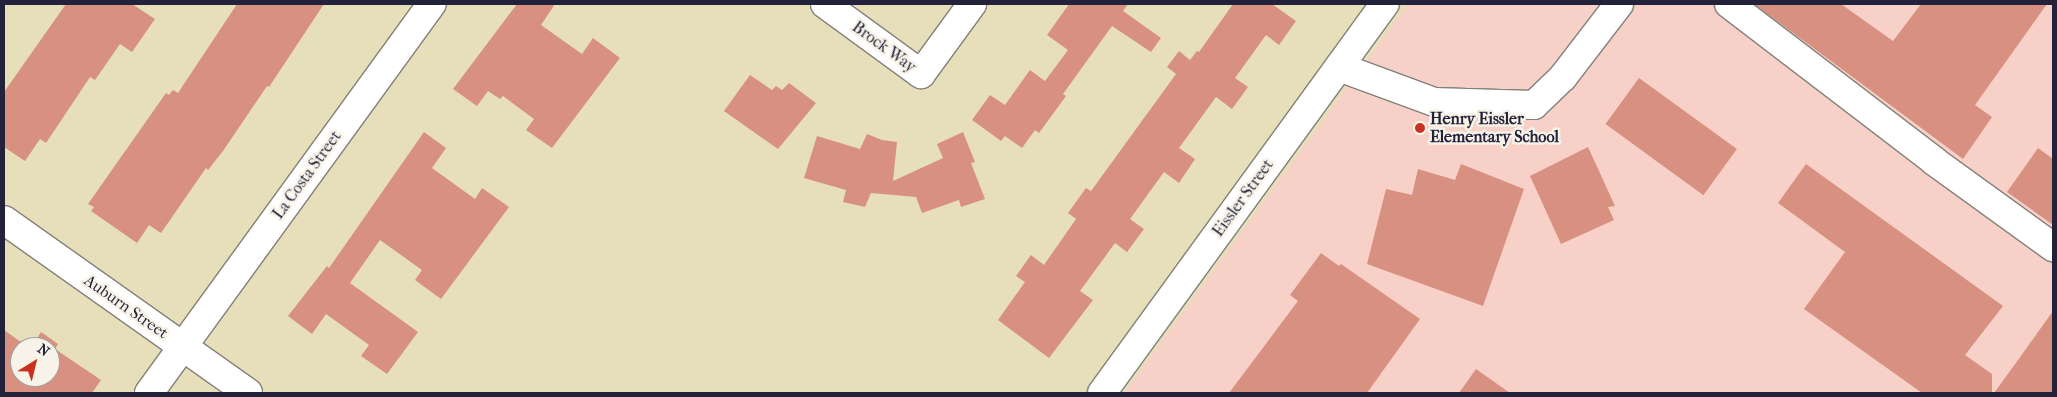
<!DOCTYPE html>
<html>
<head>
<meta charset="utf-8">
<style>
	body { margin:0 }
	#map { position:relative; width:2057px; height:397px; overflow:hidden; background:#e6dfba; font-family:"IM FELL French Canon",serif }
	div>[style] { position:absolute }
	.built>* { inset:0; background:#f7d1c7 }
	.building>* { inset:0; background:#d89181; transform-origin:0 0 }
	.roads { filter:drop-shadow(1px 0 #84807a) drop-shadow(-1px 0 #84807a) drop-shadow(0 1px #84807a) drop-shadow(0 -1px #84807a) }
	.minor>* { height:28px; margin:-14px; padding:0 14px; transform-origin:14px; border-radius:14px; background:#fff }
	.major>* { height:28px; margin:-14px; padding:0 14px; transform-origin:14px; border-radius:14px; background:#fff }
	.dots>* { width:14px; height:14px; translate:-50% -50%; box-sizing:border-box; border:2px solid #f7f3e8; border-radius:50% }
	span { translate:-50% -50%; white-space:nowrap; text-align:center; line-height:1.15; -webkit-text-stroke:5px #f7f3e8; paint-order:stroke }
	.street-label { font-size:16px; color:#22223b }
	.poi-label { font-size:16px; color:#22223b; font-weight:700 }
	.left { translate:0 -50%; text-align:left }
	.frame { position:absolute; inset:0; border:5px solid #22223b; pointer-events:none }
	.north { position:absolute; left:10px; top:337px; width:50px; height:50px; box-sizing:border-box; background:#f7f3e8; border:1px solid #a29fa3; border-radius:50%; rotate:36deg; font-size:14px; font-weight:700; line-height:20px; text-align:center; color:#22223b }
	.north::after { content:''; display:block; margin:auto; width:18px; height:22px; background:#c8321e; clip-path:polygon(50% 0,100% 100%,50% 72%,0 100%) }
</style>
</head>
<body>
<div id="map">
	<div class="built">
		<i style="clip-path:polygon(1408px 4px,2053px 4px,2053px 393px,1124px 393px)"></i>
	</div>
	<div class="building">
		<i style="clip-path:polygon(66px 4px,132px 4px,155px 19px,132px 52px,120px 44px,95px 80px,90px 77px,46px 143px,40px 139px,25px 161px,4px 147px,4px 92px)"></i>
		<i style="clip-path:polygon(237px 4px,324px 4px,269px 87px,267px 86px,223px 151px,208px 170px,206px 168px,161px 233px,149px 225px,137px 243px,91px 211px,94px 207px,88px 204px,166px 93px,169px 95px,173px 90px,178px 93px)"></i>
		<i style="clip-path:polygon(517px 4px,555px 4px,541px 25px,582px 54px,593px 38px,620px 58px,552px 148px,526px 130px,534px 119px,503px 96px,500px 99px,488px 91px,477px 106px,453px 89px)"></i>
		<i style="clip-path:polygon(1069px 4px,1128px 4px,1123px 11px,1161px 38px,1151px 52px,1112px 26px,1063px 94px,1066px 96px,1039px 133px,1035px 130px,1022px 148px,1005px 136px,1001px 141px,972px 120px,990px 95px,1005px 105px,1030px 70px,1045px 81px,1068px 50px,1047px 35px)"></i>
		<i style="clip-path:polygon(1233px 4px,1272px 4px,1296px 21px,1279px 45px,1266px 35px,1235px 78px,1248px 87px,1232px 109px,1216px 97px,1179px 148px,1195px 159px,1179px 183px,1164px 172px,1130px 219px,1144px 229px,1127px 252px,1115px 243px,1080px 291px,1093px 300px,1049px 358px,998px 320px,1025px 282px,1016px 276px,1031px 255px,1044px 265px,1076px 219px,1068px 213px,1086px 188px,1091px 191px,1176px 74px,1167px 67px,1179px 51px,1190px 60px,1197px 51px,1199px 52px)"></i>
		<i style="clip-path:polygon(1754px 4px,1841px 4px,1893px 41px,1921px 4px,2047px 4px,1975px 105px,1992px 117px,1963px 159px)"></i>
		<i style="clip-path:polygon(750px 75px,772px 90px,776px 86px,782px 90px,789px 83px,816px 103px,778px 149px,724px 111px)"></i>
		<i style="left:1639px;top:78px;width:121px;height:57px;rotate:36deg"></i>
		<i style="clip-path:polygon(424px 132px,446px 148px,432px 168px,475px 199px,482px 188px,509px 207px,441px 299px,415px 280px,422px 270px,380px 240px,350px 283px,418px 332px,387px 374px,361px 356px,369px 345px,326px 314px,312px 334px,288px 316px,327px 266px,329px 268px)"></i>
		<i style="clip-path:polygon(963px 132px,975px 162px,971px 163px,985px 199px,961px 207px,959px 200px,922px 213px,916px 197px,871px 193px,865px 207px,843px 202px,846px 190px,804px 178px,817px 136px,860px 149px,867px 134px,882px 140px,897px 142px,893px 181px,943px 158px,937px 144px)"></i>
		<i style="clip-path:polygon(1588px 147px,1615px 206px,1608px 207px,1614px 220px,1561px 244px,1530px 176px)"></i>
		<i style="clip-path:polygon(2038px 148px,2053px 159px,2053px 225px,2007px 192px)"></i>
		<i style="clip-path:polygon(1461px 164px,1524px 189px,1483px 306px,1367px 264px,1386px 189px,1412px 195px,1418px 169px,1455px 180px)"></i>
		<i style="clip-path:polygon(1806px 164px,2003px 306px,1965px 355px,1992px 374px,1992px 393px,1922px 393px,1804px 309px,1845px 252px,1778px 203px)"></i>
		<i style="clip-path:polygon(1321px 253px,1339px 266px,1341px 264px,1420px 319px,1367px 393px,1229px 393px,1298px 301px,1290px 295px)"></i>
		<i style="clip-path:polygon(2053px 311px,2053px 393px,1994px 393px,2018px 360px)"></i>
		<i style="clip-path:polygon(4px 330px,28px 347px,20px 347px,20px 377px,50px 377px,50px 347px,32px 347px,41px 332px,58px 344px,55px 349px,101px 380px,92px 393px,4px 393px)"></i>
		<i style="clip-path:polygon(1476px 369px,1510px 393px,1459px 393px)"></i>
	</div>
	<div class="roads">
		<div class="minor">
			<i style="left:825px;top:4px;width:119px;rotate:36.1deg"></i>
			<i style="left:921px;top:74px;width:87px;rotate:-53.9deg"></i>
			<i style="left:1729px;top:4px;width:258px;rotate:37.4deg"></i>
			<i style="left:1934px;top:161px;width:147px;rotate:35.9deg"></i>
			<i style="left:1339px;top:67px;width:101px;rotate:20.2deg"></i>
			<i style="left:1434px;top:102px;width:100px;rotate:1.7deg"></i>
			<i style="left:1534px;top:105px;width:40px;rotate:-44deg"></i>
			<i style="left:1563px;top:77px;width:92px;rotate:-52.5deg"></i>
			<i style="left:149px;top:393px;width:481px;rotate:-54deg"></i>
			<i style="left:1102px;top:393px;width:481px;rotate:-54deg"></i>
		</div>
		<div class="major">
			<i style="left:4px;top:220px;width:299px;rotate:35.3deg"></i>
		</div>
	</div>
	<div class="dots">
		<i style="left:1420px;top:128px;background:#c8321e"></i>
	</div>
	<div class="street-label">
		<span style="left:884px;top:47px;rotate:36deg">Brock Way</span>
		<span style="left:307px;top:175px;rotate:-54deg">La Costa Street</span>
		<span style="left:1243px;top:198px;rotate:-54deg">Eissler Street</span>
		<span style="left:126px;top:307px;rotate:35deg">Auburn Street</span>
	</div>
	<div class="poi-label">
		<span class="left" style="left:1430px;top:128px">Henry Eissler<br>Elementary School</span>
	</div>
	<div class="frame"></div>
	<div class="north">N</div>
</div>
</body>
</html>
